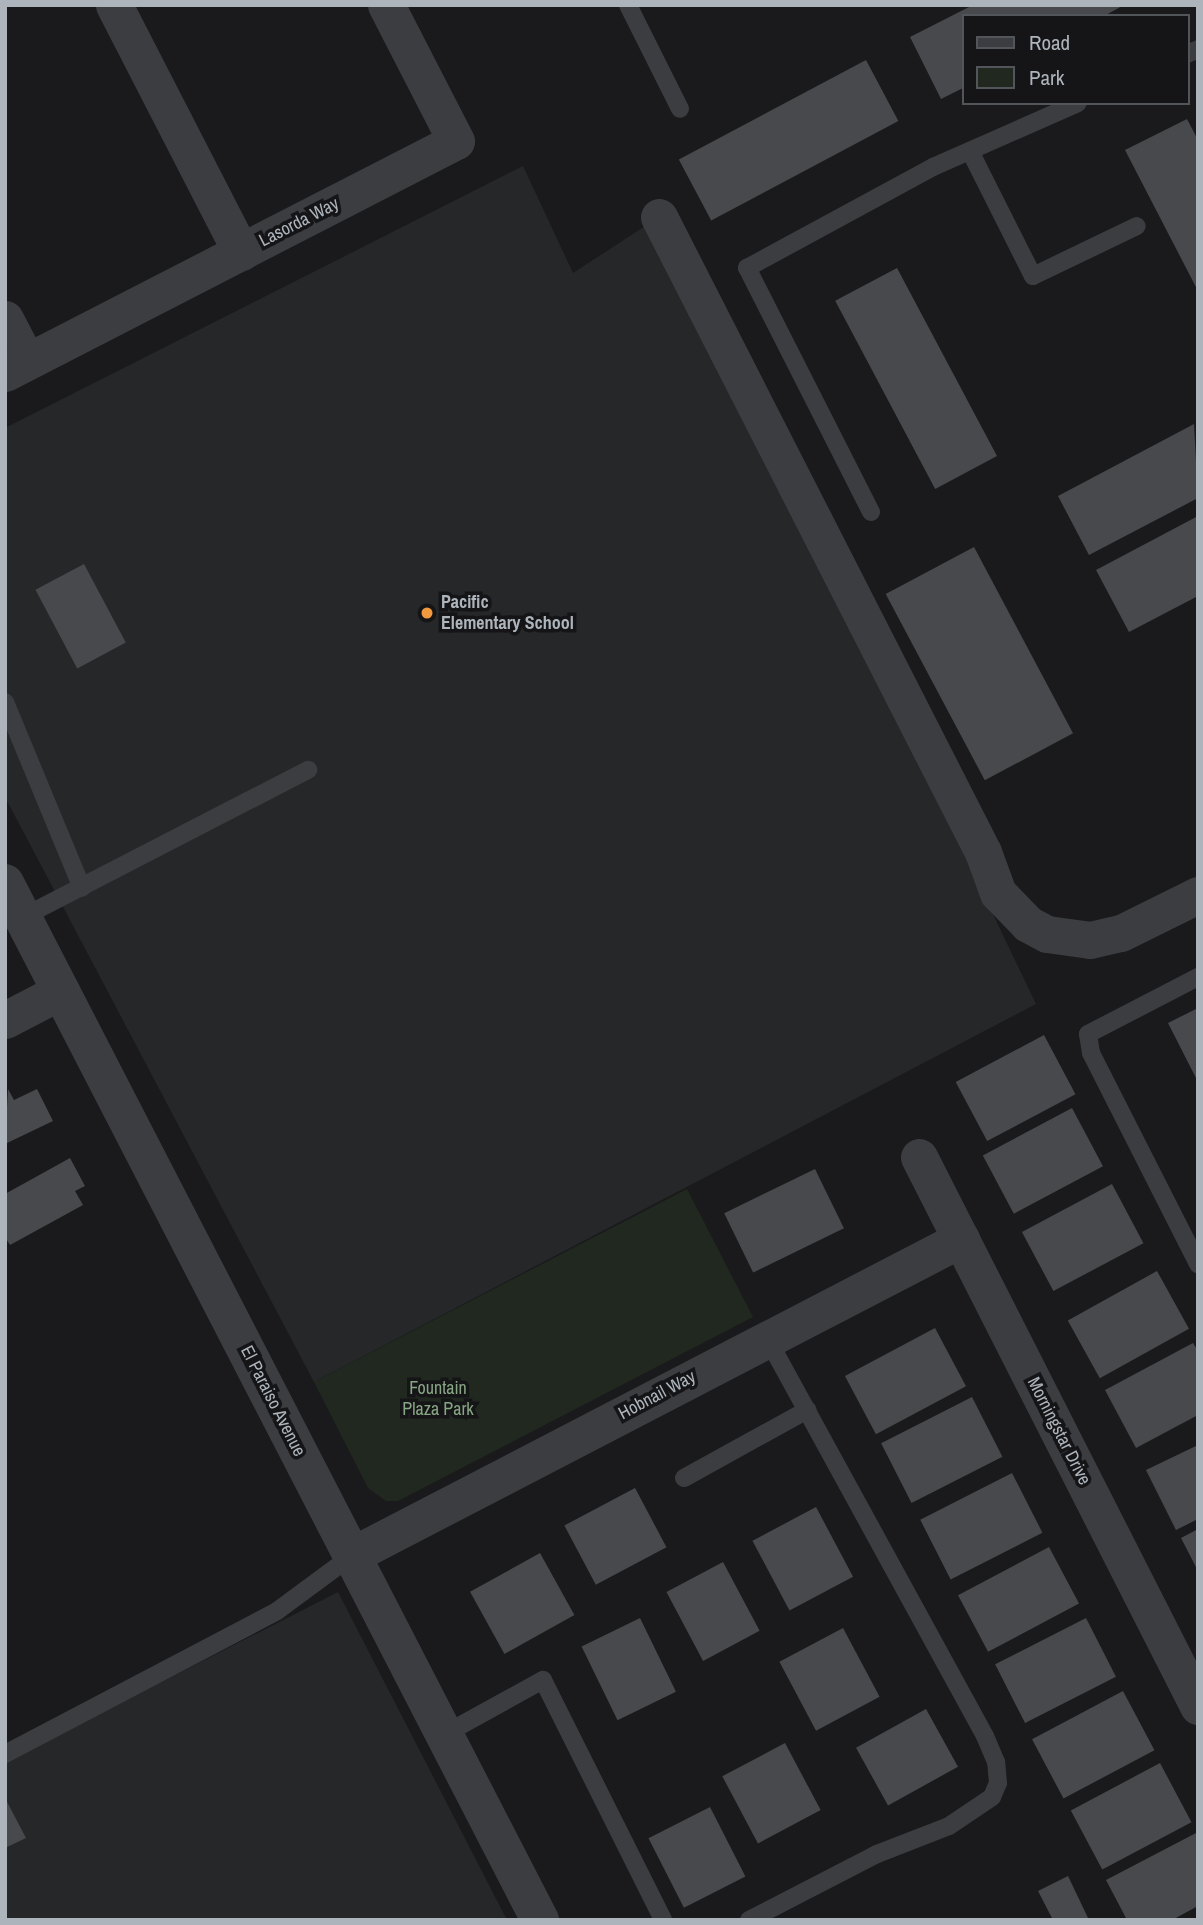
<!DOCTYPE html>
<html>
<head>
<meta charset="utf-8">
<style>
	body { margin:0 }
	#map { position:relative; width:1203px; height:1925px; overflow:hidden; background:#1a1a1c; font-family:"Archivo Narrow",sans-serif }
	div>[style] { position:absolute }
	.built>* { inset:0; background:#262729 }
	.green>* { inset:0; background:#202820 }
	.building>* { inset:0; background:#47494c; transform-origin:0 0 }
	.service>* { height:18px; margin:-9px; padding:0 9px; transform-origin:9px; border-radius:9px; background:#3b3d41 }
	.minor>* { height:37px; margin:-18.5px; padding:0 18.5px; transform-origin:18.5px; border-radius:18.5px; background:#3b3d41 }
	.tertiary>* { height:38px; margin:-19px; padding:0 19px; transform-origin:19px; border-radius:19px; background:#3b3d41 }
	.dots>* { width:19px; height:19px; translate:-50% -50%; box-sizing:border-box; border:4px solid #151517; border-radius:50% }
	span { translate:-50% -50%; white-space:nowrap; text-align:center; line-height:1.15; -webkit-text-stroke:7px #151517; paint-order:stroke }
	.street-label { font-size:18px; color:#adb4bc }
	.poi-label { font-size:18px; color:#adb4bc; font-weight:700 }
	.left { translate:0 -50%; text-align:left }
	.park-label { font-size:18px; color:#87a684 }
	.frame { position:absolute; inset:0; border:7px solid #adb4bc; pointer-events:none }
	.legend { position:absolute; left:962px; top:14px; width:228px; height:91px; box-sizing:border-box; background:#151517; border:2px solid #525559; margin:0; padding:9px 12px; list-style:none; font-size:21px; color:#adb4bc }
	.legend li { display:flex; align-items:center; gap:14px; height:35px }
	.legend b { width:35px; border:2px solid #525559 }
</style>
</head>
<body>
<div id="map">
	<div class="built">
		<i style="clip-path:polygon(523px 166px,573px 273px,659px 217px,1036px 1004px,314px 1382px,5px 797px,5px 428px)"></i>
		<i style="clip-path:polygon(338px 1592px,507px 1920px,5px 1920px,5px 1762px)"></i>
	</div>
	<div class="green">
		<i style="clip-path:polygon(687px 1189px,753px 1317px,398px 1501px,386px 1501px,368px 1488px,314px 1382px)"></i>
	</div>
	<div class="building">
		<i style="clip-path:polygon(973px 5px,1124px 5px,1104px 16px,963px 16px,963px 88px,941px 99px,910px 37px)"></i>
		<i style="left:866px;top:60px;width:69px;height:212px;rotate:62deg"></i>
		<i style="clip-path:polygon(1187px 119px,1198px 140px,1198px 291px,1125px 150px)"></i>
		<i style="left:897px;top:268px;width:213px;height:70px;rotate:62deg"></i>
		<i style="clip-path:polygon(1194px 424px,1198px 498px,1089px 555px,1058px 496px)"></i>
		<i style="clip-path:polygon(1198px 516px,1198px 596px,1129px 632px,1096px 570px)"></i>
		<i style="left:974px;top:547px;width:211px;height:100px;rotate:62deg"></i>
		<i style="left:84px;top:564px;width:89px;height:55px;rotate:62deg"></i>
		<i style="clip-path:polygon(1198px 1008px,1198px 1082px,1168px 1023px)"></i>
		<i style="left:1044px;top:1035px;width:67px;height:100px;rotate:62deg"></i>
		<i style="clip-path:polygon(8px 1089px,14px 1100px,37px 1089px,53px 1121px,5px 1144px)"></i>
		<i style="left:1072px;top:1108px;width:66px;height:101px;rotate:62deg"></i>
		<i style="clip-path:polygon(70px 1158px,85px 1186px,75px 1191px,83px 1205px,10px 1245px,5px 1237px,5px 1194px)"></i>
		<i style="left:815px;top:1169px;width:66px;height:101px;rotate:64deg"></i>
		<i style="left:1112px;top:1184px;width:67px;height:102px;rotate:62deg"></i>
		<i style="left:1157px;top:1271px;width:66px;height:102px;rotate:61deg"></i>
		<i style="left:935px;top:1328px;width:66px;height:102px;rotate:62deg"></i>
		<i style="clip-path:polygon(1193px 1343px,1198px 1351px,1198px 1415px,1136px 1448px,1105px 1390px)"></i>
		<i style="left:972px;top:1397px;width:67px;height:102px;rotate:63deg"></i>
		<i style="clip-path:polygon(1198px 1445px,1198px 1519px,1176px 1530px,1146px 1470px)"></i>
		<i style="left:1012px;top:1473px;width:67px;height:103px;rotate:63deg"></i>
		<i style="left:635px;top:1488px;width:67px;height:80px;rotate:62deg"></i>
		<i style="left:816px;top:1507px;width:79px;height:72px;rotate:62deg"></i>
		<i style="clip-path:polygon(1198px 1529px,1198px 1571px,1181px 1538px)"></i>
		<i style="left:1049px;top:1547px;width:64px;height:103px;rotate:62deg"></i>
		<i style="left:540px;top:1553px;width:71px;height:80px;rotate:61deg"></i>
		<i style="left:723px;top:1562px;width:78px;height:64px;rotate:62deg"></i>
		<i style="left:640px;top:1618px;width:82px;height:65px;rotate:64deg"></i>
		<i style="left:1086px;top:1618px;width:66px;height:102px;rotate:63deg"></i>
		<i style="left:843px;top:1628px;width:78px;height:72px;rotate:62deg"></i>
		<i style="left:1123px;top:1691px;width:67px;height:103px;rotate:62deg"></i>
		<i style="left:926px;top:1709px;width:66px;height:80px;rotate:61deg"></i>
		<i style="left:785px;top:1743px;width:76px;height:71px;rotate:62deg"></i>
		<i style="left:1160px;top:1763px;width:67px;height:101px;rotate:62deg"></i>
		<i style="clip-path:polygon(5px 1798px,26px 1838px,5px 1848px)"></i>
		<i style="left:710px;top:1807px;width:78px;height:69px;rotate:63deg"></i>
		<i style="clip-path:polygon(1196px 1833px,1198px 1906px,1172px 1920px,1127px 1920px,1106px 1880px)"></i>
		<i style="clip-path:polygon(1068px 1876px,1089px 1920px,1053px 1920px,1038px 1891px)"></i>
	</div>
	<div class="service">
		<i style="left:628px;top:5px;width:116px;rotate:63.4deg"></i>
		<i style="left:1187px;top:54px;width:12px;rotate:-24deg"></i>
		<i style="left:970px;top:151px;width:140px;rotate:63.3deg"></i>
		<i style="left:1033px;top:276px;width:115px;rotate:-25.7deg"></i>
		<i style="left:871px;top:512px;width:274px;rotate:-116.9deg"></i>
		<i style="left:747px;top:268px;width:212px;rotate:-28.5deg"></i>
		<i style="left:933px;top:167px;width:158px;rotate:-23.8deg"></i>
		<i style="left:5px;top:702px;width:201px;rotate:67.5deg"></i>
		<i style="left:23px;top:917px;width:321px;rotate:-27.3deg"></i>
		<i style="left:1198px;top:977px;width:124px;rotate:152.6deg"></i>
		<i style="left:1088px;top:1034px;width:19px;rotate:81deg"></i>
		<i style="left:1091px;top:1053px;width:237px;rotate:63.1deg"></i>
		<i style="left:684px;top:1478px;width:141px;rotate:-28.9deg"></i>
		<i style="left:445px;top:1734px;width:112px;rotate:-28.9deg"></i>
		<i style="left:543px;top:1680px;width:268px;rotate:63.4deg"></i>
		<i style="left:5px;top:1754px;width:307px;rotate:-27.7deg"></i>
		<i style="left:277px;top:1611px;width:96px;rotate:-36.5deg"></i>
		<i style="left:749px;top:1920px;width:144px;rotate:-27.3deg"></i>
		<i style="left:877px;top:1854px;width:77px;rotate:-21.3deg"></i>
		<i style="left:949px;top:1826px;width:52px;rotate:-34deg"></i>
		<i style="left:992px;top:1797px;width:15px;rotate:-67deg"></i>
		<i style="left:998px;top:1783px;width:21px;rotate:-95deg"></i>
		<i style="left:996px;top:1762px;width:28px;rotate:-113deg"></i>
		<i style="left:985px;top:1736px;width:454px;rotate:-118.7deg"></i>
	</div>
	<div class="minor">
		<i style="left:114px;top:5px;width:278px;rotate:62.8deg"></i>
		<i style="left:659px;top:217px;width:713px;rotate:62.97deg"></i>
		<i style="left:983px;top:852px;width:44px;rotate:69.9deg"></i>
		<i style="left:998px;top:893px;width:43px;rotate:45.9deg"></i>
		<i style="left:1028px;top:924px;width:21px;rotate:28deg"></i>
		<i style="left:1047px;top:934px;width:43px;rotate:7.9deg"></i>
		<i style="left:1090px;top:940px;width:32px;rotate:-13deg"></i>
		<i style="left:1121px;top:933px;width:86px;rotate:-26.3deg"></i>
		<i style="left:5px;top:319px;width:47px;rotate:62.4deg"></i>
		<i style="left:5px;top:373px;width:507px;rotate:-27.22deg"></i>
		<i style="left:456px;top:141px;width:153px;rotate:-117.2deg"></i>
		<i style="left:5px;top:1020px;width:63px;rotate:-27.4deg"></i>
		<i style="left:919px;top:1157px;width:616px;rotate:63.06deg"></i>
		<i style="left:354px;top:1554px;width:684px;rotate:-27.43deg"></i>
	</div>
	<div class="tertiary">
		<i style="left:5px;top:883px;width:1167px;rotate:62.71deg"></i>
	</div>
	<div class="dots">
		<i style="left:427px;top:613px;background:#f1993e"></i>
	</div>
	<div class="street-label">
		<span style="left:299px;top:222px;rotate:-27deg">Lasorda Way</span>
		<span style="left:657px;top:1395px;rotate:-28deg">Hobnail Way</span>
		<span style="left:273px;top:1401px;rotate:63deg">El Paraiso Avenue</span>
		<span style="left:1059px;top:1431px;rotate:63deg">Morningstar Drive</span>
	</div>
	<div class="poi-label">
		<span class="left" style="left:441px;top:613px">Pacific<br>Elementary School</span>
	</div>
	<div class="park-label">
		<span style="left:438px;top:1399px">Fountain<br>Plaza Park</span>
	</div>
	<div class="frame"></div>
	<ul class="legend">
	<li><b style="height:9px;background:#3b3d41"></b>Road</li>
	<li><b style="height:19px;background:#202820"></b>Park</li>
	</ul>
</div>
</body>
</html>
